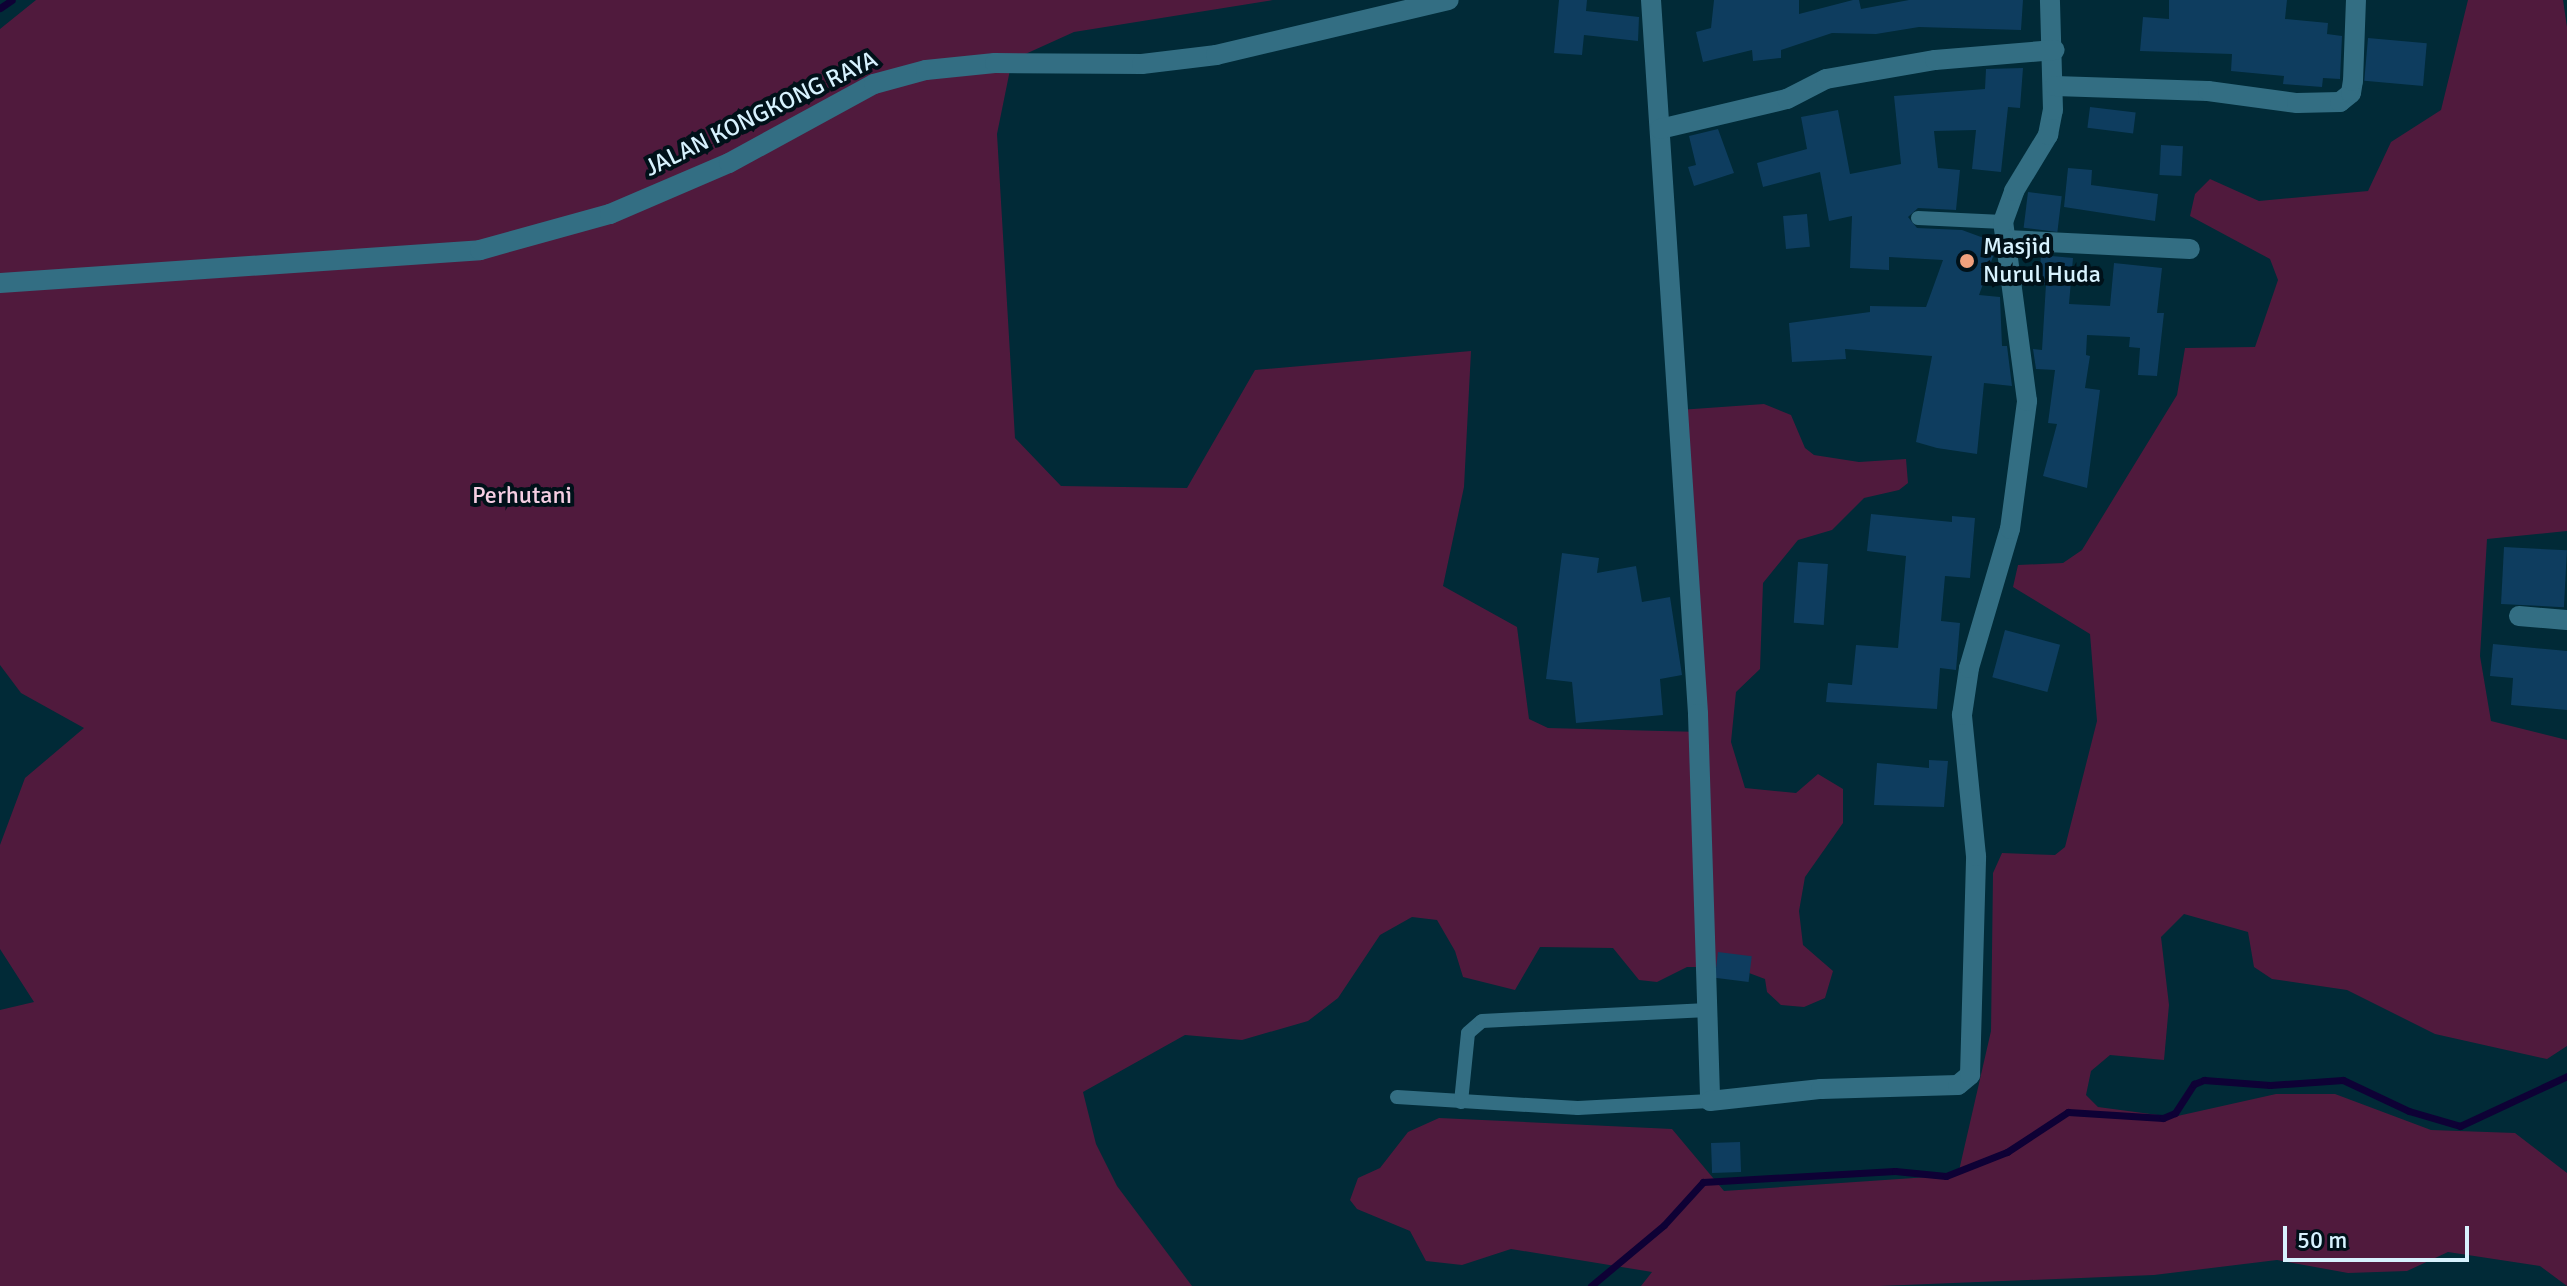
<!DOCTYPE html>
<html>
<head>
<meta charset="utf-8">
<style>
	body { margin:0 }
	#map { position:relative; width:2567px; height:1286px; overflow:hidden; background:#012a37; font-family:Signika,sans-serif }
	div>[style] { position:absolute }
	.green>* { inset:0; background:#501a3d }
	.stream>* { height:7px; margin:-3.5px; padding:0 3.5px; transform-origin:3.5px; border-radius:3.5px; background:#0e0135 }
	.building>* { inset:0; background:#0e3d5f; transform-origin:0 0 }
	.service>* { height:14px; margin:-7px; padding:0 7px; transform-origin:7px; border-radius:7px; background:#336e83 }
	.minor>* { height:20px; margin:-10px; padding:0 10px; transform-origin:10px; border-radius:10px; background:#336e83 }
	.tertiary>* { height:20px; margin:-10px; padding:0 10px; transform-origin:10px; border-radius:10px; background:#336e83 }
	.dots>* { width:22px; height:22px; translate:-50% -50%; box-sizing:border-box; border:4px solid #001119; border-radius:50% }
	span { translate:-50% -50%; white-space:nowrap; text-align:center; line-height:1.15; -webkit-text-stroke:8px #001119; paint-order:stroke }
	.street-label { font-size:24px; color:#d7f2fe }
	.poi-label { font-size:24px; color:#d7f2fe }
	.left { translate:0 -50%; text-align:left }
	.park-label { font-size:24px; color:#f4cee2 }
	.scale { position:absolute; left:2283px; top:1226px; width:186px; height:36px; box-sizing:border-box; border:4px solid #d7f2fe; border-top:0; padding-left:10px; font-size:24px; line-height:28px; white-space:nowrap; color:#d7f2fe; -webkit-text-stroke:6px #001119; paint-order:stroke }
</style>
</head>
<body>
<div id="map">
	<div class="green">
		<i style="clip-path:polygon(36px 0,1273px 0,1074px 32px,1012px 60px,997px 134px,1015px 438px,1061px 486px,1187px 488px,1255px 370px,1471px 351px,1464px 487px,1443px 586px,1517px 627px,1529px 719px,1548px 728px,1622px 730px,1702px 732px,1679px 410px,1764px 404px,1791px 415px,1805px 448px,1814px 455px,1859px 462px,1906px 459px,1908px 483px,1899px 490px,1864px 498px,1832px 530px,1798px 540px,1763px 583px,1760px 669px,1736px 692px,1731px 742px,1745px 788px,1796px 793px,1818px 774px,1843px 789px,1843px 823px,1805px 877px,1799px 911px,1803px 945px,1833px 971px,1825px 998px,1804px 1007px,1781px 1005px,1767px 992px,1765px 979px,1733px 967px,1687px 967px,1657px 982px,1639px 980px,1613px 948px,1540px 947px,1515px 990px,1463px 977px,1455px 951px,1437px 920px,1412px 917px,1380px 935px,1338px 998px,1308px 1021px,1242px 1040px,1185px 1035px,1083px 1092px,1096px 1144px,1117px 1186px,1192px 1286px,0 1286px,0 1010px,34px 1002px,0 949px,0 845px,25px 778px,84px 728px,21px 693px,0 665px,0 29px)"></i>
		<i style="clip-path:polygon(2468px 0,2563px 0,2567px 27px,2567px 531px,2487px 539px,2480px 656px,2491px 721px,2567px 740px,2567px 1046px,2547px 1059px,2435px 1034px,2347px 990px,2272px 979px,2254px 967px,2248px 932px,2184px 914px,2161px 937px,2169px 1005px,2164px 1060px,2110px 1055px,2091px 1071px,2086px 1095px,2098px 1107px,2173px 1117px,2276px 1094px,2335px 1094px,2431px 1130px,2515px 1133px,2567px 1173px,2567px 1286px,2540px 1266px,2448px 1252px,2407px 1271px,2348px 1273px,2277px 1260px,2154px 1275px,1879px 1286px,1641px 1286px,1652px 1272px,1511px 1249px,1462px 1265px,1426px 1261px,1410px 1231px,1357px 1209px,1350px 1200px,1358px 1178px,1380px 1168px,1408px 1132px,1439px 1118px,1672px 1129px,1724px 1191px,1958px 1175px,1991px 1031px,1993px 873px,2002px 853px,2055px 855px,2065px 847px,2097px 721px,2090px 634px,2013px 587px,2018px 565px,2063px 563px,2082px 550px,2177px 395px,2185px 348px,2255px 347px,2278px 280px,2270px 259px,2190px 216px,2195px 194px,2210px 179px,2259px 201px,2368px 191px,2391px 142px,2441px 110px)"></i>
	</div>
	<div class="stream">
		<i style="left:0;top:8px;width:14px;rotate:-34deg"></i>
		<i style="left:1591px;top:1286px;width:95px;rotate:-39.9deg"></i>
		<i style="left:1664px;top:1225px;width:58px;rotate:-47.8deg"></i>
		<i style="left:1703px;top:1182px;width:192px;rotate:-3.3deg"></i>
		<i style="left:1895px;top:1171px;width:51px;rotate:5.6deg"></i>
		<i style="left:1946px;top:1176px;width:66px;rotate:-21.5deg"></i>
		<i style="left:2007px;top:1152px;width:73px;rotate:-33.3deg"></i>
		<i style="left:2068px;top:1112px;width:95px;rotate:3.6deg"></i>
		<i style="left:2163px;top:1118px;width:13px;rotate:-23deg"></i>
		<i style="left:2175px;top:1113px;width:35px;rotate:-57deg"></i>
		<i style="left:2194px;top:1084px;width:11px;rotate:-22deg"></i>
		<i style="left:2204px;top:1080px;width:66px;rotate:4.3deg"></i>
		<i style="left:2270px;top:1085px;width:73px;rotate:-3.9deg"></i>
		<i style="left:2343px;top:1080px;width:73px;rotate:25.2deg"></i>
		<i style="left:2409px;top:1111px;width:53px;rotate:16.4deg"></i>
		<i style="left:2460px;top:1126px;width:118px;rotate:-25deg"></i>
	</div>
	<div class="building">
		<i style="clip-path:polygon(1559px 0,1587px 0,1586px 11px,1639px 17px,1638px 41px,1584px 35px,1582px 55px,1554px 53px)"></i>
		<i style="clip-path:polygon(1714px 0,1799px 0,1799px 14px,1853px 0,1859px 0,1861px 9px,1909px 0,2023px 0,2021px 30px,1919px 27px,1876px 34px,1832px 33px,1781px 50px,1781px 58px,1753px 61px,1752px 50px,1703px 62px,1696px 32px,1711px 28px)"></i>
		<i style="clip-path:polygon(2169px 0,2287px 0,2285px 19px,2328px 23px,2327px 34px,2342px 36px,2340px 79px,2323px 78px,2322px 87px,2283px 84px,2284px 76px,2231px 71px,2232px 54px,2140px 51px,2143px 17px,2169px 19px)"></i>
		<i style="left:2368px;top:38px;width:59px;height:43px;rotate:5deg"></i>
		<i style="clip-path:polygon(2023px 68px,2020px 108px,2008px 107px,2001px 172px,1972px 169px,1976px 130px,1934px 131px,1938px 168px,1960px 170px,1956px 210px,1918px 208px,1908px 217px,1917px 228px,1962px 230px,1992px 241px,1994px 254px,1979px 295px,2000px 297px,2002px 346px,2007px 346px,2012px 386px,1984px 383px,1977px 454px,1937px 448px,1916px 442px,1932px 356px,1845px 349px,1846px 359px,1792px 362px,1789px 323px,1870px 312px,1870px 306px,1926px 307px,1943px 260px,1889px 257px,1889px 270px,1850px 268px,1852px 216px,1829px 221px,1820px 172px,1763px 187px,1757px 163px,1807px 149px,1801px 117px,1838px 110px,1850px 174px,1901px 164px,1894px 96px,1985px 89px,1986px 69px)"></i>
		<i style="left:2090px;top:107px;width:46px;height:21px;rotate:7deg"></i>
		<i style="clip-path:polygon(1718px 129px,1734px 173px,1694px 186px,1688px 167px,1696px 165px,1689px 136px)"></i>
		<i style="left:2161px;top:145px;width:22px;height:30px;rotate:3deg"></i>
		<i style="clip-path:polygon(2068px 168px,2092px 170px,2091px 185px,2158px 194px,2155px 221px,2064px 207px)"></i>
		<i style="left:2028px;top:192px;width:34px;height:36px;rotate:7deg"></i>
		<i style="left:1807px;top:214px;width:33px;height:24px;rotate:85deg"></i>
		<i style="clip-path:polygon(2041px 255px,2073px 258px,2069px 304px,2110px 306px,2114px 263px,2162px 268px,2157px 313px,2164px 313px,2157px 376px,2138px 375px,2140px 348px,2129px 347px,2130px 337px,2087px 335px,2086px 355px,2090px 356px,2085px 388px,2100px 390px,2087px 488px,2043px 476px,2057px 424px,2048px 423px,2055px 370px,2036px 369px,2033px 349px,2042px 350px,2046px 284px,2039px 283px)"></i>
		<i style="clip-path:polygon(1871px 514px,1952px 522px,1952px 516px,1975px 518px,1970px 578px,1945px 576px,1941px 621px,1960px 623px,1956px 670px,1940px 668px,1937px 709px,1826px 702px,1828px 683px,1852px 685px,1856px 645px,1898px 648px,1906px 556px,1867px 551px)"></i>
		<i style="left:2504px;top:547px;width:63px;height:57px;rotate:3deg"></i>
		<i style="clip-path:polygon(1562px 553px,1599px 558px,1597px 573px,1636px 566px,1642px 602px,1670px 597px,1682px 675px,1660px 679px,1663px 715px,1576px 723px,1572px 682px,1546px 679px)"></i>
		<i style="left:1798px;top:562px;width:30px;height:61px;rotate:4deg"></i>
		<i style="left:2005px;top:630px;width:57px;height:49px;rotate:15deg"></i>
		<i style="clip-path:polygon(2493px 644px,2567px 651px,2567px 710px,2511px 705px,2513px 678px,2490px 676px)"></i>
		<i style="clip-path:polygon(1929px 760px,1948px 761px,1944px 807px,1874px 805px,1877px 763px,1929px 768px)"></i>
		<i style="left:1718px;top:952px;width:34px;height:26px;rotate:7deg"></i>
		<i style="left:1740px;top:1142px;width:30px;height:29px;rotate:88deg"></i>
	</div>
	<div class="service">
		<i style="left:1918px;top:218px;width:85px;rotate:2.7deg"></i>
		<i style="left:1397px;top:1097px;width:181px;rotate:3.5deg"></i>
		<i style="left:1578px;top:1108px;width:132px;rotate:-3deg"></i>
		<i style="left:1461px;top:1102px;width:69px;rotate:-84.2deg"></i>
		<i style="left:1468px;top:1033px;width:18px;rotate:-41deg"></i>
		<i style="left:1482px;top:1021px;width:226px;rotate:-2.8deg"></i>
	</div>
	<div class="minor">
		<i style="left:1651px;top:0;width:716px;rotate:86.23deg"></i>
		<i style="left:1698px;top:714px;width:387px;rotate:88.2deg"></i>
		<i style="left:1710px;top:1101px;width:112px;rotate:-6.2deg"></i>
		<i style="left:1821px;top:1089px;width:137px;rotate:-1.7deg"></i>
		<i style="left:1958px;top:1085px;width:16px;rotate:-40deg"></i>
		<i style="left:1970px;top:1075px;width:219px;rotate:-88.4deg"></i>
		<i style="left:1976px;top:856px;width:142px;rotate:-95.7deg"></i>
		<i style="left:1962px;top:715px;width:48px;rotate:-81.5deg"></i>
		<i style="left:1969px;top:668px;width:145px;rotate:-73.6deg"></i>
		<i style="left:2010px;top:529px;width:129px;rotate:-82.4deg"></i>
		<i style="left:2027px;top:401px;width:181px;rotate:-97.6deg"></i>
		<i style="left:2003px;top:222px;width:33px;rotate:-70deg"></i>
		<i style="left:2014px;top:191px;width:66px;rotate:-58.7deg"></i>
		<i style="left:2048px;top:135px;width:25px;rotate:-79deg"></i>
		<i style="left:2053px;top:110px;width:110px;rotate:-91.6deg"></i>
		<i style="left:2055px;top:86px;width:153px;rotate:1.9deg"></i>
		<i style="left:2208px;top:91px;width:90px;rotate:7.7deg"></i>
		<i style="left:2297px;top:103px;width:43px;rotate:-1.3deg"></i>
		<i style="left:2340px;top:102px;width:14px;rotate:-39deg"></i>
		<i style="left:2351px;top:93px;width:12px;rotate:-81deg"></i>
		<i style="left:2353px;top:81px;width:81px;rotate:-87.9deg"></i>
		<i style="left:1660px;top:129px;width:130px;rotate:-13.3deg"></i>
		<i style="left:1787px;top:99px;width:44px;rotate:-27.1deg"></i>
		<i style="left:1826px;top:79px;width:111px;rotate:-9.9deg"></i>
		<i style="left:1935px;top:60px;width:120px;rotate:-4.8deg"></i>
		<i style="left:2006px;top:240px;width:184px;rotate:2.8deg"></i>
		<i style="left:2519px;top:616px;width:48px;rotate:4.8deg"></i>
	</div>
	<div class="tertiary">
		<i style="left:0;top:283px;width:481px;rotate:-3.9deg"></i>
		<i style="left:480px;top:250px;width:135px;rotate:-15.5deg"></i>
		<i style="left:610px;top:214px;width:129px;rotate:-23.2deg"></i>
		<i style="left:729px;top:163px;width:165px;rotate:-28.6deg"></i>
		<i style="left:874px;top:84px;width:54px;rotate:-15.1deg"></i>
		<i style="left:926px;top:70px;width:69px;rotate:-5.8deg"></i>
		<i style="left:995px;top:63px;width:147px;rotate:0.4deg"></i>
		<i style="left:1142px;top:64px;width:75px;rotate:-6.9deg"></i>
		<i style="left:1216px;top:55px;width:239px;rotate:-13.3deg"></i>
	</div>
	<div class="dots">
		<i style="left:1967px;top:261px;background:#f1a17d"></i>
	</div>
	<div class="street-label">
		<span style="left:761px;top:114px;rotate:-26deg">JALAN KONGKONG RAYA</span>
	</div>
	<div class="poi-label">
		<span class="left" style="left:1983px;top:261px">Masjid<br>Nurul Huda</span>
	</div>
	<div class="park-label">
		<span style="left:522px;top:496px">Perhutani</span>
	</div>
	<div class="scale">50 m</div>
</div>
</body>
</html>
